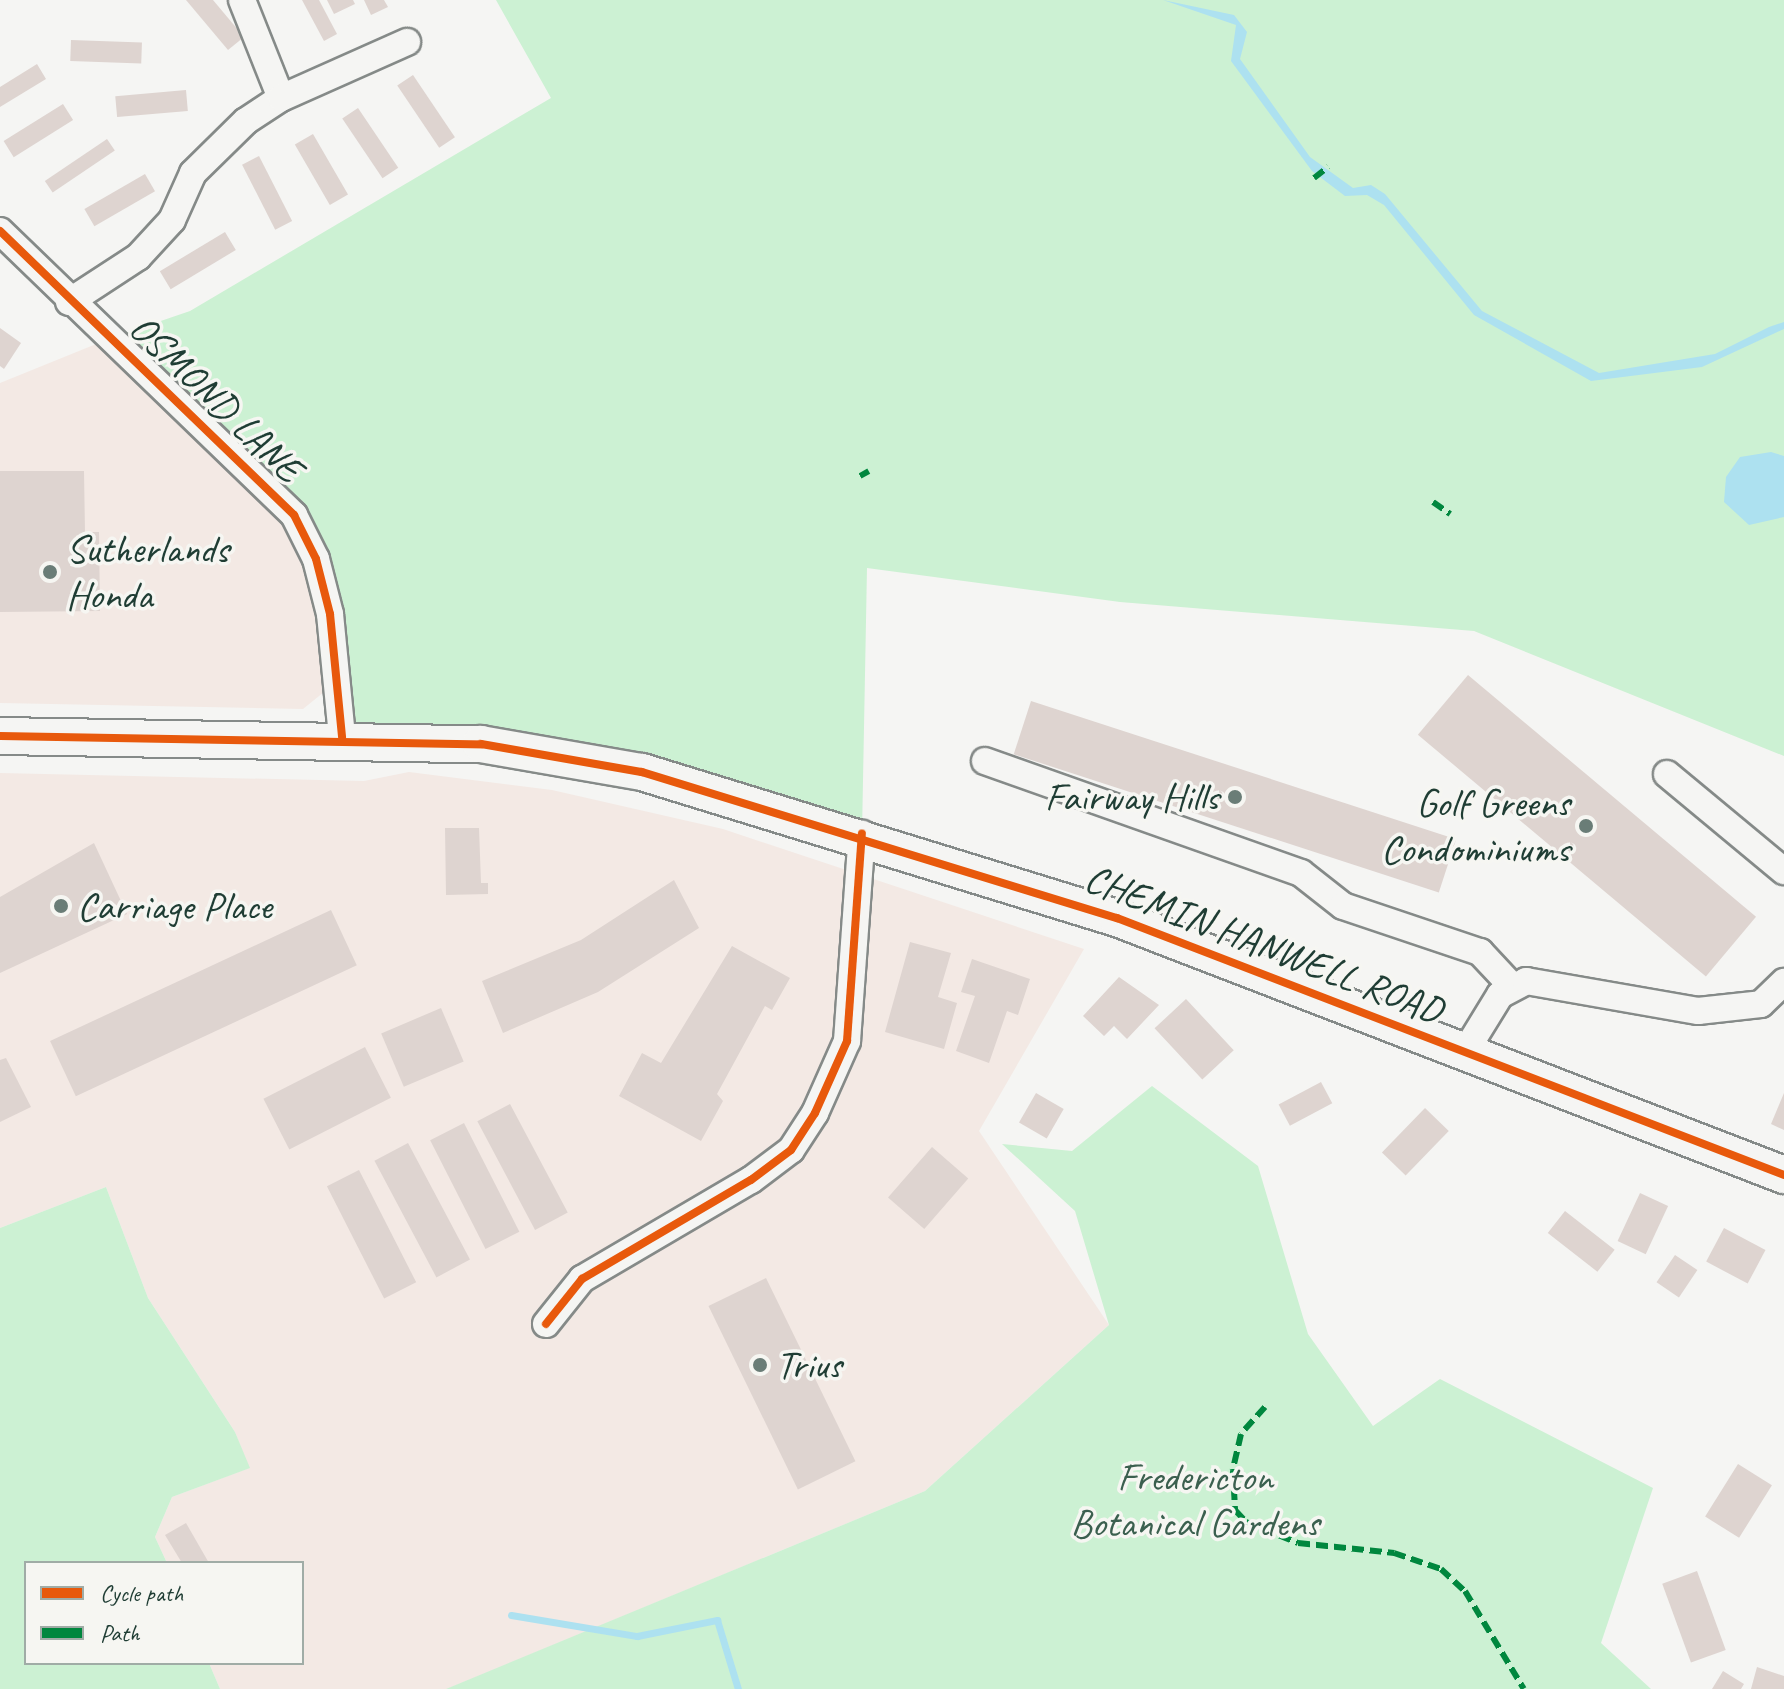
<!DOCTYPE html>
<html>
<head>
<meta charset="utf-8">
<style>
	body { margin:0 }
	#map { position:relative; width:1784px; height:1689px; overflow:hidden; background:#f5f5f3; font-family:Caveat,sans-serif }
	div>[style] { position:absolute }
	.built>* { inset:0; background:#f3e9e4 }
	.green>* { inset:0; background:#ccf1d3 }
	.water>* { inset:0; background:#ade1f0 }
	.stream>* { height:7px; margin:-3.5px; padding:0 3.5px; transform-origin:3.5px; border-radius:3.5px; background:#ade1f0 }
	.building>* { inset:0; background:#ded4d0; transform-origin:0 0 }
	.roads { filter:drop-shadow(2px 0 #858a88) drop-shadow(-2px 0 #858a88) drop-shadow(0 2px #858a88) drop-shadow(0 -2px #858a88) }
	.minor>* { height:26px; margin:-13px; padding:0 13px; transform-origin:13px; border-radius:13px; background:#f5f5f3 }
	.secondary>* { height:36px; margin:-18px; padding:0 18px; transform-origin:18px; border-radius:18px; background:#f5f5f3 }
	.quiet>* { height:6px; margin-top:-3px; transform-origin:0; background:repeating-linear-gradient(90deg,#00873e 0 12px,transparent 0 18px) }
	.cycleway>* { height:8px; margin:-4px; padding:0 4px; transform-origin:4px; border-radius:4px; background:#e8590c }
	.dots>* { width:22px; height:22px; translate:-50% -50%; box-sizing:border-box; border:4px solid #f6f6f2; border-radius:50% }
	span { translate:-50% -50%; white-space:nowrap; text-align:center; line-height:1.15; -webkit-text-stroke:7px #f6f6f2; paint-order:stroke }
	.street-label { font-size:40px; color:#1f3d34 }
	.poi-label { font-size:40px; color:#1f3d34 }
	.left { translate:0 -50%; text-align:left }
	.right { translate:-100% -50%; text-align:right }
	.park-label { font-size:40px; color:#3b604f }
	.legend { position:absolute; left:24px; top:1561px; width:280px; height:104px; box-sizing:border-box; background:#f6f6f2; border:2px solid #a0aca6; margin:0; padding:10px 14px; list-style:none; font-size:24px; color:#1f3d34 }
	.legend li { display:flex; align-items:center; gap:16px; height:40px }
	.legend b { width:40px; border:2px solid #a0aca6 }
</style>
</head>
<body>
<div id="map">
	<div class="built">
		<i style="clip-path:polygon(111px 338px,294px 515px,340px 679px,303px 709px,0 703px,0 383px)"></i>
		<i style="clip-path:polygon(409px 772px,552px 790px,723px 829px,1084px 949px,979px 1131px,1109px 1325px,925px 1491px,447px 1689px,220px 1689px,209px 1663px,302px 1663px,302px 1563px,167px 1563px,155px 1537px,172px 1497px,249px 1468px,235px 1432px,148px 1298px,106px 1187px,0 1228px,0 773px,364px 781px)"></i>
	</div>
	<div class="green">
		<i style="clip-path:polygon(496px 0,1784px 0,1784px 756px,1474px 631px,1120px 602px,867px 568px,862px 834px,642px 772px,342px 737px,340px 679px,294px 515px,111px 338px,190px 311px,551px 98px)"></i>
		<i style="clip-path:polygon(1152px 1086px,1258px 1166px,1308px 1334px,1373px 1426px,1440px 1379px,1653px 1488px,1601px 1643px,1651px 1689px,446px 1689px,925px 1491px,1109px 1325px,1075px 1211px,1002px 1144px,1072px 1151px)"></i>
		<i style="clip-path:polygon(106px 1187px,148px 1298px,235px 1432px,250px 1468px,172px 1497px,155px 1537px,167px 1563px,26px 1563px,26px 1663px,209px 1663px,220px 1689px,0 1689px,0 1228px)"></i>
	</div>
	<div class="water">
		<i style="clip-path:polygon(1163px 0,1234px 15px,1247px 32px,1240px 59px,1310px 157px,1353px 188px,1371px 185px,1385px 194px,1482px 311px,1599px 373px,1715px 354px,1769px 327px,1784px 322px,1784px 329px,1702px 367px,1591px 381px,1474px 315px,1384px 205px,1367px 195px,1345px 196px,1312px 171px,1231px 61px,1236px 25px)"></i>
		<i style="clip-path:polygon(1771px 452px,1784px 456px,1784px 517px,1749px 525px,1724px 502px,1726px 477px,1740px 457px)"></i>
	</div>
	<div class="stream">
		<i style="left:511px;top:1615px;width:128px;rotate:9.5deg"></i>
		<i style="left:637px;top:1636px;width:82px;rotate:-11.3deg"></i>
		<i style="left:717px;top:1620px;width:72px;rotate:73.1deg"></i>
	</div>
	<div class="building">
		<i style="clip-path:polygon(186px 0,213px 0,244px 37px,228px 50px)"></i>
		<i style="clip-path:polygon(302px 0,319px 0,337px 34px,324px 41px)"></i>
		<i style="clip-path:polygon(327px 0,353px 0,355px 4px,334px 14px)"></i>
		<i style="clip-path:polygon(364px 0,384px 0,388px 7px,371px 15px)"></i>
		<i style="left:71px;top:40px;width:71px;height:21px;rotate:2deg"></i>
		<i style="clip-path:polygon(37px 64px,46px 79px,0 107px,0 87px)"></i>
		<i style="left:413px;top:75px;width:75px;height:19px;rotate:56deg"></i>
		<i style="left:186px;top:90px;width:21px;height:71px;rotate:85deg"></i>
		<i style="left:63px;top:104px;width:19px;height:70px;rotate:58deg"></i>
		<i style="left:358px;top:108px;width:72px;height:19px;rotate:56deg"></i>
		<i style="left:313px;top:134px;width:70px;height:21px;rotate:60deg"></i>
		<i style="left:107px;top:139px;width:14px;height:75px;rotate:56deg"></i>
		<i style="left:259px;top:156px;width:73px;height:19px;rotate:63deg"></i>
		<i style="left:145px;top:174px;width:20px;height:70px;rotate:60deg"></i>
		<i style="left:225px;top:232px;width:21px;height:76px;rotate:59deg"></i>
		<i style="clip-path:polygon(0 328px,21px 343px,4px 369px,0 366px)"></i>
		<i style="clip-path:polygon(0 471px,84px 471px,85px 532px,99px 532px,100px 611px,0 612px)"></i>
		<i style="left:1468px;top:675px;width:376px;height:78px;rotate:40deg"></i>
		<i style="left:1031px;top:701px;width:447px;height:56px;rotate:18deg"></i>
		<i style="clip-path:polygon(445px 828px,479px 828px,481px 883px,488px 883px,488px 894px,446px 895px)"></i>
		<i style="clip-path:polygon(94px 843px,127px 914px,0 973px,0 897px)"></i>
		<i style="clip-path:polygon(674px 880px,699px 928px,598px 992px,503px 1033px,482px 981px,581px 940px)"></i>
		<i style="left:331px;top:910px;width:61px;height:310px;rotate:65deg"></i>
		<i style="clip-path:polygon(910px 942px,951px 953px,938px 997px,957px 1003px,944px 1049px,885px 1032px)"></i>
		<i style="clip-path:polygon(732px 946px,790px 978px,772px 1010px,765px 1006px,717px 1094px,723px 1101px,701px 1141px,619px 1096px,642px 1053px,661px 1063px)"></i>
		<i style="clip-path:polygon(972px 959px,1030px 979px,1018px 1015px,1007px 1011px,989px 1063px,956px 1051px,975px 996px,961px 992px)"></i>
		<i style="clip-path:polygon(1119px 977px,1159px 1005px,1127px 1039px,1114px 1026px,1104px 1036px,1083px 1016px)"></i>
		<i style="left:1186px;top:999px;width:70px;height:43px;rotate:47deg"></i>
		<i style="left:441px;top:1008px;width:58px;height:65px;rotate:67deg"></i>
		<i style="left:365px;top:1047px;width:57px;height:114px;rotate:63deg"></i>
		<i style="clip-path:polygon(6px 1058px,31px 1107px,0 1122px,0 1060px)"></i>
		<i style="left:1321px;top:1082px;width:24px;height:48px;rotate:62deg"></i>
		<i style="left:1036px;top:1093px;width:32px;height:34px;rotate:30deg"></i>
		<i style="clip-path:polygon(1784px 1093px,1784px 1130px,1771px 1124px)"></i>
		<i style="left:510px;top:1104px;width:123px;height:37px;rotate:62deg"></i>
		<i style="left:1425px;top:1108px;width:33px;height:62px;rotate:44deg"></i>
		<i style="left:464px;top:1123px;width:122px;height:38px;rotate:63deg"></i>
		<i style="left:408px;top:1143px;width:132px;height:38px;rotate:62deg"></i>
		<i style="left:932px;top:1147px;width:48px;height:67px;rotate:41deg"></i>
		<i style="left:359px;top:1170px;width:126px;height:36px;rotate:63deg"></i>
		<i style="left:1640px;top:1193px;width:31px;height:53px;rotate:25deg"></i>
		<i style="left:1565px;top:1211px;width:63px;height:28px;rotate:38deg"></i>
		<i style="left:1724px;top:1228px;width:47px;height:38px;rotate:28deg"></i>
		<i style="left:1675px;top:1255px;width:27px;height:33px;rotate:34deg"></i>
		<i style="left:766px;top:1278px;width:204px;height:64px;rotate:64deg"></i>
		<i style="left:1738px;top:1464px;width:40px;height:62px;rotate:32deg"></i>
		<i style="clip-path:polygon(186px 1523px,209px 1563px,182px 1563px,165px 1535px)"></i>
		<i style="left:1697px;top:1571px;width:84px;height:37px;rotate:70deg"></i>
		<i style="clip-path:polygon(1757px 1667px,1784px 1676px,1784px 1689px,1751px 1689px)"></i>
		<i style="clip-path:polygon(1723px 1671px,1744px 1684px,1741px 1689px,1712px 1689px)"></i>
	</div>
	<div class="roads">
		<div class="minor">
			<i style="left:242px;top:0;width:105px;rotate:68.3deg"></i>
			<i style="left:0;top:231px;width:409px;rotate:44deg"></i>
			<i style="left:294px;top:515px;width:49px;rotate:63.4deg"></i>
			<i style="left:316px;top:559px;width:57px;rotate:75.7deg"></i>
			<i style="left:330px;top:614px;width:124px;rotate:84.4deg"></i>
			<i style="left:69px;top:302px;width:82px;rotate:-33.1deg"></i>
			<i style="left:138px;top:257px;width:50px;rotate:-47.4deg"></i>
			<i style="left:172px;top:220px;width:51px;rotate:-65.9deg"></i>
			<i style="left:193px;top:173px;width:74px;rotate:-44.5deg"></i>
			<i style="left:246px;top:121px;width:42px;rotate:-33.3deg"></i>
			<i style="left:281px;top:98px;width:138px;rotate:-24deg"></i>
			<i style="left:985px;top:761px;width:335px;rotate:19.5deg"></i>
			<i style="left:1301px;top:873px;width:53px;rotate:38.2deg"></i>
			<i style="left:1343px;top:906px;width:145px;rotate:18.6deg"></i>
			<i style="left:1480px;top:952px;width:45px;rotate:46.8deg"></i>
			<i style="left:1667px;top:774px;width:152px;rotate:39.7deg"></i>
			<i style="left:1465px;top:1052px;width:67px;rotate:-58.4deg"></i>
			<i style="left:1500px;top:995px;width:30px;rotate:-28deg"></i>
			<i style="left:1526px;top:981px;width:175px;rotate:9.9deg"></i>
			<i style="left:1698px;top:1011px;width:63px;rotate:-6.3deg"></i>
			<i style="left:1761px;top:1004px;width:32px;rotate:-44deg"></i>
			<i style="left:546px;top:1324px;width:58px;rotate:-51.3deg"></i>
			<i style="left:582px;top:1279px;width:196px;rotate:-30.4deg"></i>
			<i style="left:751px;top:1180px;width:50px;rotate:-36.9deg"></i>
			<i style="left:791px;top:1150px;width:44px;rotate:-57deg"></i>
			<i style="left:815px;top:1113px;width:79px;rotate:-66deg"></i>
			<i style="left:847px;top:1041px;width:208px;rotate:-85.9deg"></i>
		</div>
		<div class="secondary">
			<i style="left:0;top:736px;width:481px;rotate:1deg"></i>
			<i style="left:481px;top:744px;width:163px;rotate:9.9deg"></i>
			<i style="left:642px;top:772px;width:497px;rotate:17.1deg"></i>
			<i style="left:1117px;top:918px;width:715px;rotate:21.07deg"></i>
		</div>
	</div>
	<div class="quiet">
		<i style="left:1314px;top:178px;width:18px;rotate:-38deg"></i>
		<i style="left:860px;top:476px;width:10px;rotate:-29deg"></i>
		<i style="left:1433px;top:502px;width:21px;rotate:35deg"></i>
		<i style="left:1265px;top:1407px;width:36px;rotate:132deg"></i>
		<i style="left:1241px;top:1434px;width:37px;rotate:103deg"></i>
		<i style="left:1233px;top:1470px;width:40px;rotate:87.1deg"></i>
		<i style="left:1235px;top:1510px;width:16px;rotate:47deg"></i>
		<i style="left:1246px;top:1522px;width:56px;rotate:22deg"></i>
		<i style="left:1298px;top:1543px;width:97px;rotate:5.9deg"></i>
		<i style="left:1394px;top:1553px;width:50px;rotate:18.8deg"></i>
		<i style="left:1441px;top:1569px;width:33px;rotate:43deg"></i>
		<i style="left:1465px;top:1591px;width:114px;rotate:59deg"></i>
	</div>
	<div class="cycleway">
		<i style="left:0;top:231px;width:409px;rotate:44deg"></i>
		<i style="left:294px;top:515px;width:49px;rotate:63.4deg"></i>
		<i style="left:316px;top:559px;width:57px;rotate:75.7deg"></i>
		<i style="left:330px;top:614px;width:124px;rotate:84.4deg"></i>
		<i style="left:0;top:736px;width:481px;rotate:1deg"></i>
		<i style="left:481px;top:744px;width:163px;rotate:9.9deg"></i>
		<i style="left:642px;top:772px;width:497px;rotate:17.1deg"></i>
		<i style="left:1117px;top:918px;width:715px;rotate:21.07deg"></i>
		<i style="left:546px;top:1324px;width:58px;rotate:-51.3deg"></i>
		<i style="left:582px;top:1279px;width:196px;rotate:-30.4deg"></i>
		<i style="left:751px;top:1180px;width:50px;rotate:-36.9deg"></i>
		<i style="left:791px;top:1150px;width:44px;rotate:-57deg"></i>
		<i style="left:815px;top:1113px;width:79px;rotate:-66deg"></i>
		<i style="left:847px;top:1041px;width:208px;rotate:-85.9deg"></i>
	</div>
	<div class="dots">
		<i style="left:50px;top:572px;background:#6a7d77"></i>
		<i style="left:1235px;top:797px;background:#6a7d77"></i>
		<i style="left:1586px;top:826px;background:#6a7d77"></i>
		<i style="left:61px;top:906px;background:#6a7d77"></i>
		<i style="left:760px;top:1365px;background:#6a7d77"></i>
	</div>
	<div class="street-label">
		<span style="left:216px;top:398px;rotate:44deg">OSMOND LANE</span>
		<span style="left:1264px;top:944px;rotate:21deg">CHEMIN HANWELL ROAD</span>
	</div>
	<div class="poi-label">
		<span class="left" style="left:66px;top:572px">Sutherlands<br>Honda</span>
		<span class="right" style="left:1219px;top:797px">Fairway Hills</span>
		<span class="right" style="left:1570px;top:826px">Golf Greens<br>Condominiums</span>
		<span class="left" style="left:77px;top:906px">Carriage Place</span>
		<span class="left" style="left:776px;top:1365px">Trius</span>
	</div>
	<div class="park-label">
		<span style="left:1195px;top:1500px">Fredericton<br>Botanical Gardens</span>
	</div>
	<ul class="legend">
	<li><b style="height:10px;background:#e8590c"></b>Cycle path</li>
	<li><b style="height:10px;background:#00873e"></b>Path</li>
	</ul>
</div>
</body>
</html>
